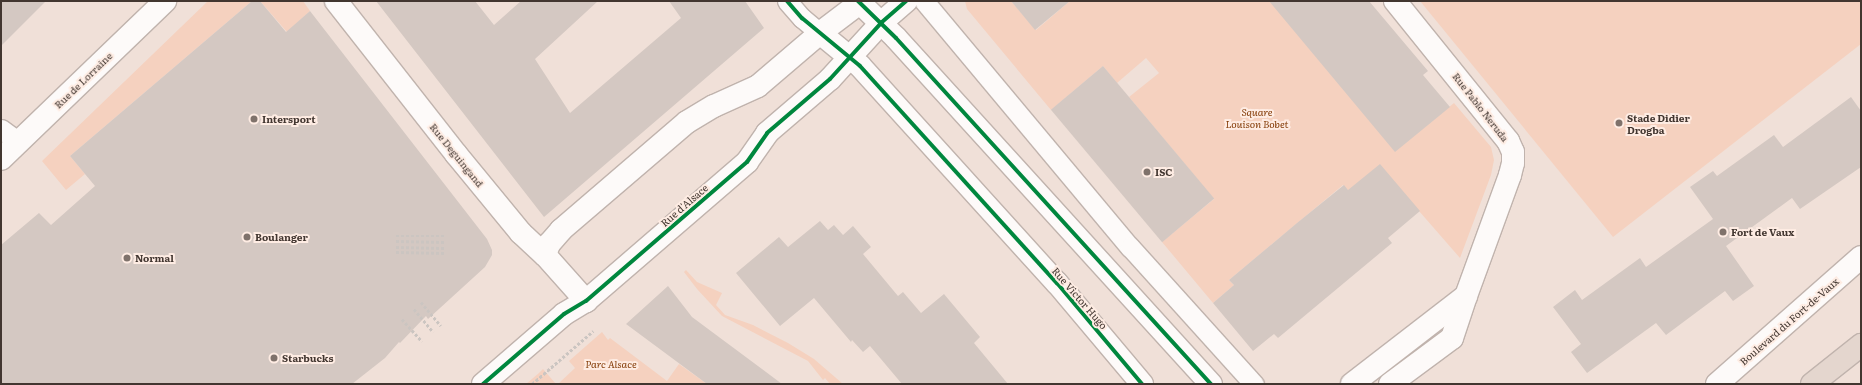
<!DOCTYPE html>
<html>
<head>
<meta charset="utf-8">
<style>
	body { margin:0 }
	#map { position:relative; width:1862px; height:385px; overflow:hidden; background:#f0e0d8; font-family:Literata,serif }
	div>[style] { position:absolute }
	.green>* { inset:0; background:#f5d1bf }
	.building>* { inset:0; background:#d4c8c2; transform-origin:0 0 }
	.path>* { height:2.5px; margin-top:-1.25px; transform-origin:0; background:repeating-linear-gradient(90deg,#cbc5c1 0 3px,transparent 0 5px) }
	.roads { filter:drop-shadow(1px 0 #c0b3ad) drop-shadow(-1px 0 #c0b3ad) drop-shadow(0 1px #c0b3ad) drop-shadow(0 -1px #c0b3ad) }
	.service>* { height:19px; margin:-9.5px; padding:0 9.5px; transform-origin:9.5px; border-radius:9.5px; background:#fdfaf9 }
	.minor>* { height:22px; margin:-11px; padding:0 11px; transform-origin:11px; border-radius:11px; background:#fdfaf9 }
	.secondary>* { height:22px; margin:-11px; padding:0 11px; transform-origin:11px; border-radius:11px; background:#fdfaf9 }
	.trunk>* { height:22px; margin:-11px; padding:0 11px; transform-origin:11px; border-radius:11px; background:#e4d6ce }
	.cycleway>* { height:4px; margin:-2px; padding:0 2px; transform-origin:2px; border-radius:2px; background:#00873e }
	.dots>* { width:11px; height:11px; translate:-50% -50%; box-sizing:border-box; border:2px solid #feece3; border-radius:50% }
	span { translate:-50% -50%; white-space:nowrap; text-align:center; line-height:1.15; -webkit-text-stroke:4px #feece3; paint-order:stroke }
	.street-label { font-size:10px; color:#423630 }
	.park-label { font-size:10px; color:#843b06; font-style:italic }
	.poi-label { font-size:10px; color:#423630; font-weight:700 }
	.left { translate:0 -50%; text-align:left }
	.frame { position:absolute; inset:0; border:2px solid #423630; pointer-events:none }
</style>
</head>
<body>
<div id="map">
	<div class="green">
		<i style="clip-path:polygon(208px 1px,252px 1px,70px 156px,85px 174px,66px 190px,42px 161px)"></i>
		<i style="clip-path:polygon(260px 1px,303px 1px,310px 11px,287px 32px)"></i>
		<i style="clip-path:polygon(965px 1px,1011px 1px,1036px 30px,1070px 1px,1278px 1px,1400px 147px,1454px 103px,1491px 147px,1494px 160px,1491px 175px,1460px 258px,1419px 211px,1348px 190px,1343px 185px,1229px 280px,1234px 285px,1213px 303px,1162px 242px,1214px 199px,1129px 97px,1159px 73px,1146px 58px,1117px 83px,1103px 66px,1051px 110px,967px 9px)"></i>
		<i style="clip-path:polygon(1420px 1px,1861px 1px,1861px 44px,1613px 237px)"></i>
		<i style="clip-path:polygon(686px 270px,697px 282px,722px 293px,716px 305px,725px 315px,753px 325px,788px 343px,814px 359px,843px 384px,830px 384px,825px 378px,823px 380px,808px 361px,722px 316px,697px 289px,684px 272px)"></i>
		<i style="clip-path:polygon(602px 332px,608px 340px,610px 338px,667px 381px,679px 364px,707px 384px,558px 384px,575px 368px,569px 361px)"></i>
		<i style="clip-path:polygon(543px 369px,556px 384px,526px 384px,539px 373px)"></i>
	</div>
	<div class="building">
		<i style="clip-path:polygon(1px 1px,46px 1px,1px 46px)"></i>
		<i style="clip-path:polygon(252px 1px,260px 1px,286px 32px,310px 11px,487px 239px,492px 250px,492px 255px,485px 267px,428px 319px,426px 316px,400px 343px,399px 342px,385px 358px,352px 384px,1px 384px,1px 245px,39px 213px,51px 225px,95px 186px,70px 156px)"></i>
		<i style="clip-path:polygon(376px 1px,475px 1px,494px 25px,521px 1px,598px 1px,535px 59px,570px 113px,681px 18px,669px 1px,745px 1px,764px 28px,544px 217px)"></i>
		<i style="clip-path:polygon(1011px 1px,1070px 1px,1035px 30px)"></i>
		<i style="clip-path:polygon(1269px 1px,1369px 1px,1428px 71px,1423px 75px,1450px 107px,1395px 152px)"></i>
		<i style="left:1103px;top:66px;width:173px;height:68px;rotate:50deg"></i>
		<i style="clip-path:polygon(1851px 97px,1861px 111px,1861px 167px,1800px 209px,1792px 198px,1726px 246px,1754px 286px,1733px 301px,1725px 291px,1666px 335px,1656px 323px,1587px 373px,1571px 352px,1581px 344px,1553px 307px,1575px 290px,1582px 300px,1640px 258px,1646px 267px,1713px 219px,1690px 187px,1713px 171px,1717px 176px,1774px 135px,1783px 147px)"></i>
		<i style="clip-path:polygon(1380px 164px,1420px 211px,1388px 238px,1392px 243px,1278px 338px,1274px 334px,1253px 351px,1213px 303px,1234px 285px,1229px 280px,1297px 223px,1344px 185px,1348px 190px)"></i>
		<i style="clip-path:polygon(820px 221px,828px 230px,834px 225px,843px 235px,853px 226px,871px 247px,863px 254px,898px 296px,903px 292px,921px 313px,944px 294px,980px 337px,974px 343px,1008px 384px,902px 384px,870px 346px,863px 352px,852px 340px,851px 342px,814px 298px,780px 326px,736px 273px,779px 237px,788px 247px)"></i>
		<i style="clip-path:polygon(668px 286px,692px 317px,782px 384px,707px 384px,626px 324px)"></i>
	</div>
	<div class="path">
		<i style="left:396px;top:236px;width:50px"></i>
		<i style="left:396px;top:241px;width:49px;rotate:1.2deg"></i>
		<i style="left:396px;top:247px;width:49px;rotate:1.2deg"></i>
		<i style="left:396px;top:252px;width:49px;rotate:1.2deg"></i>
		<i style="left:421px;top:302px;width:31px;rotate:50deg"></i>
		<i style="left:414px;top:309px;width:30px;rotate:50deg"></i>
		<i style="left:402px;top:319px;width:30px;rotate:48deg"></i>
		<i style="left:532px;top:384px;width:81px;rotate:-41deg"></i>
	</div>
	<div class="roads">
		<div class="service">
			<i style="left:787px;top:1px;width:23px;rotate:49deg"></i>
			<i style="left:802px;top:18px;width:23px;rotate:40deg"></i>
			<i style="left:924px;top:1px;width:321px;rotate:50.1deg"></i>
			<i style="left:1130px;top:247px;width:185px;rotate:47.9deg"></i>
			<i style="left:1px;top:129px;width:22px;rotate:36deg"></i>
		</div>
		<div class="minor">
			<i style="left:336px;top:1px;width:194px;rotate:51.9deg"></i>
			<i style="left:456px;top:154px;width:102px;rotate:50.6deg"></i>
			<i style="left:521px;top:233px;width:33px;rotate:43deg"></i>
			<i style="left:545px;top:255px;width:62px;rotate:48.3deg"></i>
			<i style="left:1px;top:159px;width:228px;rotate:-43.9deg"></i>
			<i style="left:545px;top:255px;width:12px;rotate:-70deg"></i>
			<i style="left:549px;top:244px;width:18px;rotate:-49deg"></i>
			<i style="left:561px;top:230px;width:166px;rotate:-40.6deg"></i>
			<i style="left:687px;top:122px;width:31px;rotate:-31deg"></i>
			<i style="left:714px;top:106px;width:48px;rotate:-24.4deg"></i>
			<i style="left:758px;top:86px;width:82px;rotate:-40.5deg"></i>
			<i style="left:820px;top:33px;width:53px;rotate:-37.3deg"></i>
			<i style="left:483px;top:384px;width:107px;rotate:-40.8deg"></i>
			<i style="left:564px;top:314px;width:26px;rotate:-31deg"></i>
			<i style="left:586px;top:301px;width:213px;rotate:-40.8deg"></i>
			<i style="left:747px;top:162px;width:35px;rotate:-55deg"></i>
			<i style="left:767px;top:133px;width:83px;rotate:-40.6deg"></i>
			<i style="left:830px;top:79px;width:77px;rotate:-47.6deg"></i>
			<i style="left:882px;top:22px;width:32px;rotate:-41deg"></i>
			<i style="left:1352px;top:384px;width:144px;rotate:-37.7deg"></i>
			<i style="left:1466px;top:296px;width:129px;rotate:-70deg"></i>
			<i style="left:1510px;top:175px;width:12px;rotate:-76deg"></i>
			<i style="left:1513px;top:163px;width:11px;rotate:-90deg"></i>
			<i style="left:1513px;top:152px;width:12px;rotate:-114deg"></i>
			<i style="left:1508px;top:141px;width:180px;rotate:-128.9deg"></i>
			<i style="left:1390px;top:384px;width:77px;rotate:-36.6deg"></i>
			<i style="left:1452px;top:338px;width:44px;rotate:-71.6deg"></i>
		</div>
		<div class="secondary">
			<i style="left:858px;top:1px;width:53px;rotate:44.2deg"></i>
			<i style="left:896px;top:38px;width:468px;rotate:47.7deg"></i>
			<i style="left:820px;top:33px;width:52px;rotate:39.5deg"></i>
			<i style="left:860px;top:66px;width:293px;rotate:47.8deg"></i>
			<i style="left:1057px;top:283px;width:132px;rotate:49.9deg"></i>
			<i style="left:1717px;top:384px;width:192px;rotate:-41.4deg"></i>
		</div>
		<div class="trunk">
			<i style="left:1812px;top:384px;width:63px;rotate:-38.5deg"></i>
		</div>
	</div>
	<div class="cycleway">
		<i style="left:787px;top:1px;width:23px;rotate:49deg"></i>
		<i style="left:802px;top:18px;width:75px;rotate:39.6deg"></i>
		<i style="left:860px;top:66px;width:293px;rotate:47.8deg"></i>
		<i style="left:1057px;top:283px;width:132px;rotate:49.9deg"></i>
		<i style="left:858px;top:1px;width:53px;rotate:44.2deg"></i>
		<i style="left:896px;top:38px;width:468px;rotate:47.7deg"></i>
		<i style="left:483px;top:384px;width:107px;rotate:-40.8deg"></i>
		<i style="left:564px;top:314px;width:26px;rotate:-31deg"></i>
		<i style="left:586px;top:301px;width:213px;rotate:-40.8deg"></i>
		<i style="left:747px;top:162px;width:35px;rotate:-55deg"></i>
		<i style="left:767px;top:133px;width:83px;rotate:-40.6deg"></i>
		<i style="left:830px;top:79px;width:77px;rotate:-47.6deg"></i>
		<i style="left:882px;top:22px;width:32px;rotate:-41deg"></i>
	</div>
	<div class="dots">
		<i style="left:254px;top:119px;background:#7f726b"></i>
		<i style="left:1619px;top:123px;background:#7f726b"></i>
		<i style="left:1147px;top:172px;background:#7f726b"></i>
		<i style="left:1723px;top:232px;background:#7f726b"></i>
		<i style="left:247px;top:237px;background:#7f726b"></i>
		<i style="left:127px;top:258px;background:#7f726b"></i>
		<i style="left:274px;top:358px;background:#7f726b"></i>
	</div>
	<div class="street-label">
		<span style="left:83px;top:80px;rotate:-44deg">Rue de Lorraine</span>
		<span style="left:1481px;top:107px;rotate:52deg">Rue Pablo Neruda</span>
		<span style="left:457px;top:155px;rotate:51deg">Rue Deguingand</span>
		<span style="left:684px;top:205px;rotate:-41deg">Rue d'Alsace</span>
		<span style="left:1080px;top:298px;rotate:49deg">Rue Victor Hugo</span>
		<span style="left:1789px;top:321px;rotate:-41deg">Boulevard du Fort-de-Vaux</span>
	</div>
	<div class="park-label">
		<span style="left:1257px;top:117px">Square<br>Louison Bobet</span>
		<span style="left:611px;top:364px">Parc Alsace</span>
	</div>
	<div class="poi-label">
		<span class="left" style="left:1627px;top:123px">Stade Didier<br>Drogba</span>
		<span class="left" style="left:262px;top:119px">Intersport</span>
		<span class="left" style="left:1155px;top:172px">ISC</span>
		<span class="left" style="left:1731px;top:232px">Fort de Vaux</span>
		<span class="left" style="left:255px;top:237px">Boulanger</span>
		<span class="left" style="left:135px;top:258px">Normal</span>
		<span class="left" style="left:282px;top:358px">Starbucks</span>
	</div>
	<div class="frame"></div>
</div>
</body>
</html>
